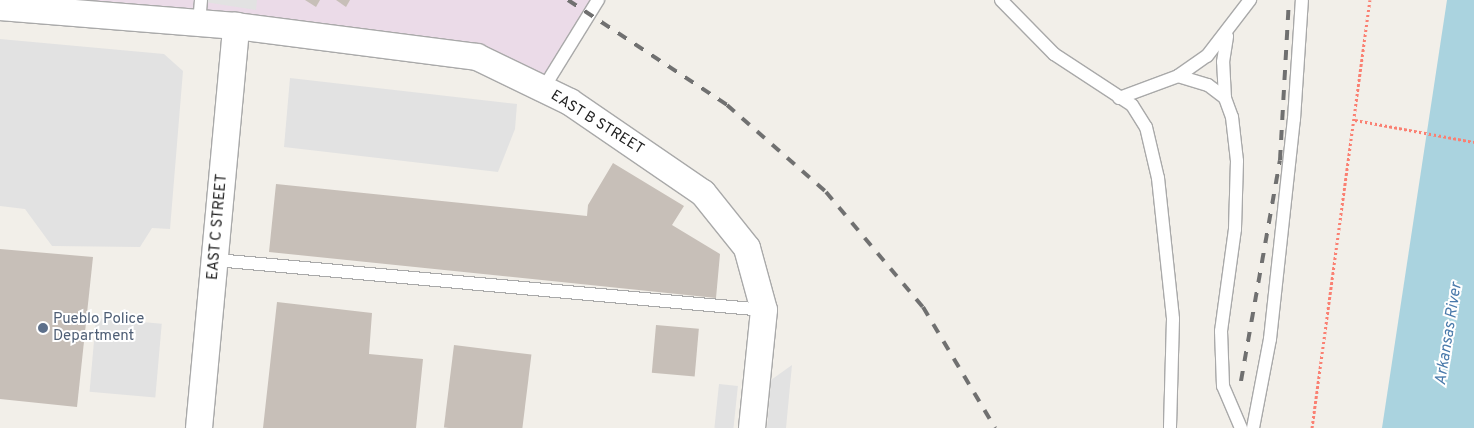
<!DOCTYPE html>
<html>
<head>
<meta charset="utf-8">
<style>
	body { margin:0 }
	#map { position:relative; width:1474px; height:428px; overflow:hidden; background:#f2efe9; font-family:Overpass,sans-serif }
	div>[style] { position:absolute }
	.industrial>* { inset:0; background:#ebdbe8 }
	.parking>* { inset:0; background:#e2e2e2; transform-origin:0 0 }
	.water>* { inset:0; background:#aad3df }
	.building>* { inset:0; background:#c7bfb8; transform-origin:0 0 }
	.path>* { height:3px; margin-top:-1.5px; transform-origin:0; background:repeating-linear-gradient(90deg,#fa8072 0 2.5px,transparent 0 5px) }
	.roads { filter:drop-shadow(1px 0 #a9a9a9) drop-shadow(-1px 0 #a9a9a9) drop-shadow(0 1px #a9a9a9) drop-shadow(0 -1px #a9a9a9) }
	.lane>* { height:12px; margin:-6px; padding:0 6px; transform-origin:6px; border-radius:6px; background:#fff }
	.street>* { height:26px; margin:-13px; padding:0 13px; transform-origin:13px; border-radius:13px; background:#fff }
	.rail>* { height:4px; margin-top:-2px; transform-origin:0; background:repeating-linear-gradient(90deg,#707070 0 10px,transparent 0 20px) }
	.dots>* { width:14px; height:14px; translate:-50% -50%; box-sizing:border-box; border:2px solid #fff; border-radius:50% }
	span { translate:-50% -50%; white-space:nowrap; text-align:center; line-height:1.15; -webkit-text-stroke:4px #fff; paint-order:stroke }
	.street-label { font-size:15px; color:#222 }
	.service-label { font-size:15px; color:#4e5e75 }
	.left { translate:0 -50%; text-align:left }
	.water-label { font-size:16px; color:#4a7aab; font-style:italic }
</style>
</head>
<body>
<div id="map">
	<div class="industrial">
		<i style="clip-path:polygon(0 0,598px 0,543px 89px,477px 57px)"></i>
	</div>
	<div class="parking">
		<i style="clip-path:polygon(192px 0,257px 0,256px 10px)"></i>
		<i style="clip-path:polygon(0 39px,164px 54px,183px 71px,170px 229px,152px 228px,140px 247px,52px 246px,25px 209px,0 206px)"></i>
		<i style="clip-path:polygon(290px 78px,517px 104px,515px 129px,498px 172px,284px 147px)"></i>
		<i style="left:96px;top:318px;width:66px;height:74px;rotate:5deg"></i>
		<i style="clip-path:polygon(792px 365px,786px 428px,767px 428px,771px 380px)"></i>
		<i style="left:719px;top:384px;width:19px;height:44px;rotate:6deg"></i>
	</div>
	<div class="water">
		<i style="clip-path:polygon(1447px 0,1474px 0,1474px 428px,1382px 428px)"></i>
	</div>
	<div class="building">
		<i style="clip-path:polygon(305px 0,320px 0,316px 7px)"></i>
		<i style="clip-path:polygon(336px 0,350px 0,346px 7px)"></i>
		<i style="clip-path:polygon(613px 163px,684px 206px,672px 225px,720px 254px,716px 298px,269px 252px,276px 184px,587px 216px,588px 205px)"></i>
		<i style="clip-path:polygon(0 249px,93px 257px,77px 407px,0 399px)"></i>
		<i style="clip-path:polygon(277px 302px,372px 313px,369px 354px,423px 359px,416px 428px,263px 428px)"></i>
		<i style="left:656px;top:325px;width:43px;height:48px;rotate:5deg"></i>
		<i style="left:454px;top:345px;width:78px;height:83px;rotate:7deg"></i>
	</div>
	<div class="path">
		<i style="left:1355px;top:120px;width:121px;rotate:10.5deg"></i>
		<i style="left:1312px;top:428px;width:432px;rotate:-82.3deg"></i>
	</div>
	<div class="roads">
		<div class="lane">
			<i style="left:1001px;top:0;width:76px;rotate:45.5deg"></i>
			<i style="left:1054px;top:54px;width:93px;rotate:33.2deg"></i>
			<i style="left:1132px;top:105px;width:26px;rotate:58deg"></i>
			<i style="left:1146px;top:127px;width:52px;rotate:76.8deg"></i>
			<i style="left:1158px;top:178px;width:142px;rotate:83.9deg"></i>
			<i style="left:1173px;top:319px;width:109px;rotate:91.6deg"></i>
			<i style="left:199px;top:23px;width:23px;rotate:-85deg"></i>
			<i style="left:1178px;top:76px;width:31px;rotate:17deg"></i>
			<i style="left:1208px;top:85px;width:21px;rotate:37deg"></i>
			<i style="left:1225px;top:98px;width:20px;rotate:70deg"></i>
			<i style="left:1232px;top:117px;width:44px;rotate:83.5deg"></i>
			<i style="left:1237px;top:161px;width:68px;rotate:91.7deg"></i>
			<i style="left:1235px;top:229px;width:103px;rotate:97.8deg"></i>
			<i style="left:1221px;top:331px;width:55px;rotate:87.9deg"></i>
			<i style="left:1223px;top:386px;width:46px;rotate:66.8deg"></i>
			<i style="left:543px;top:89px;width:105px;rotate:-58.3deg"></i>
			<i style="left:1119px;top:98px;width:63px;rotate:-20.4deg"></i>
			<i style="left:1178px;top:76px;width:35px;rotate:-35deg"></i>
			<i style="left:1207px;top:56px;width:71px;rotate:-52.5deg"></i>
			<i style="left:1225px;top:98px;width:36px;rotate:-93deg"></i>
			<i style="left:1223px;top:62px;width:26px;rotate:-81deg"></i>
			<i style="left:216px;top:260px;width:550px;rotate:5.21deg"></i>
			<i style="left:1253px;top:428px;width:91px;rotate:-79.2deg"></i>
			<i style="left:1270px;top:339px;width:221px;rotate:-83.8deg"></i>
			<i style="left:1294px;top:119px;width:119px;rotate:-86.2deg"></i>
		</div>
		<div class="street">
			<i style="left:0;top:7px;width:237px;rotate:4.6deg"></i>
			<i style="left:236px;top:26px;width:243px;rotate:7.3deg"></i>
			<i style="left:477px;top:57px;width:103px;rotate:25.8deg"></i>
			<i style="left:570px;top:102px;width:161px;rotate:34.4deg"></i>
			<i style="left:703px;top:193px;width:70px;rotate:51.3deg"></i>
			<i style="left:747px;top:248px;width:64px;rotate:74.7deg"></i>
			<i style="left:764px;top:310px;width:119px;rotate:95.8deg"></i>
			<i style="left:199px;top:428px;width:404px;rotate:-84.7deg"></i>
		</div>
	</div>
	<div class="rail">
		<i style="left:568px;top:0;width:191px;rotate:33.4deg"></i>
		<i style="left:727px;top:105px;width:132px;rotate:41.3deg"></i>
		<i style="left:826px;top:192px;width:150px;rotate:49.9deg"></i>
		<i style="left:923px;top:307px;width:141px;rotate:59.2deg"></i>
		<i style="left:1241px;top:381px;width:224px;rotate:-80deg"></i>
		<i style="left:1280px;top:160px;width:160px;rotate:-86.8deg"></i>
	</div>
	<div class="dots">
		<i style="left:43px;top:328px;background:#5c6f8a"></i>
	</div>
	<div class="street-label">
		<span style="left:597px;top:123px;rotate:32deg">EAST B STREET</span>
		<span style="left:218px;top:227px;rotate:-85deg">EAST C STREET</span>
	</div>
	<div class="service-label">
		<span class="left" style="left:53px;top:328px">Pueblo Police<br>Department</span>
	</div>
	<div class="water-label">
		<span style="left:1449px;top:334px;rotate:-81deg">Arkansas River</span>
	</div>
</div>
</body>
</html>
